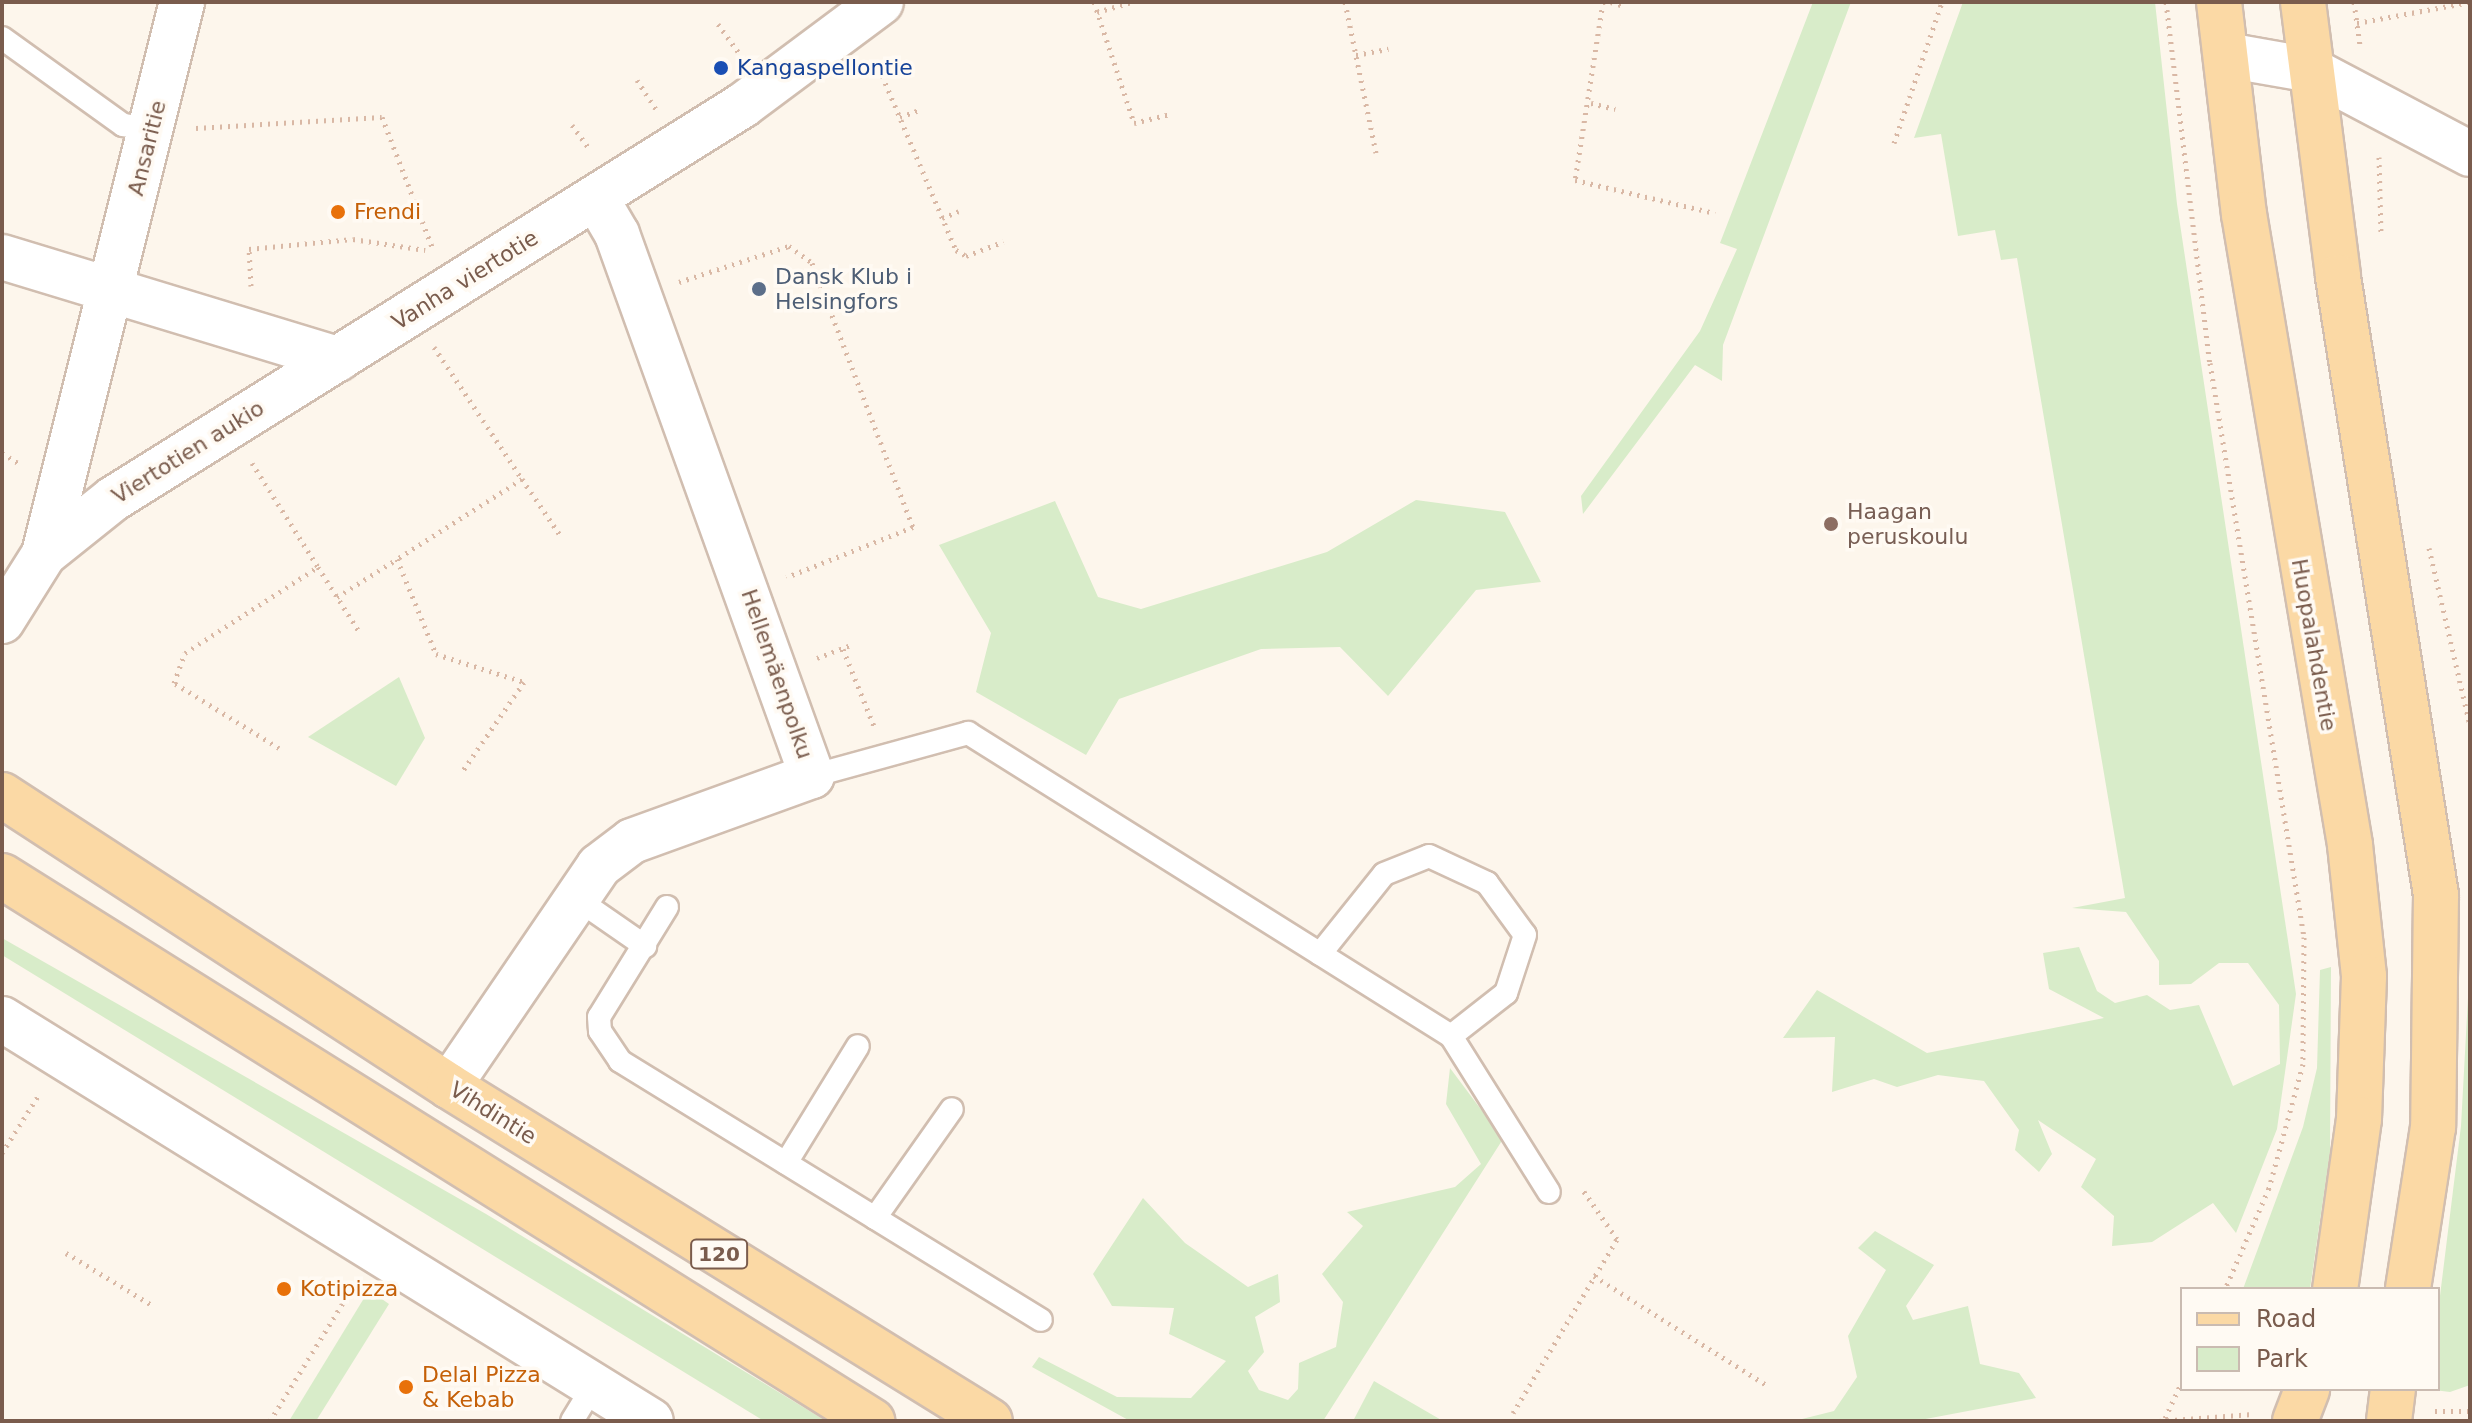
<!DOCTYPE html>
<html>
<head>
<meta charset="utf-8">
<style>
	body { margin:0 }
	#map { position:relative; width:2472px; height:1423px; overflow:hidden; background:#fdf6ec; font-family:"DejaVu Sans",sans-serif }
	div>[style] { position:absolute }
	.green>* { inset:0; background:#d8ecc9 }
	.path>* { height:5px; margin-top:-2.5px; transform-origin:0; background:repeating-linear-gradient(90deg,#d9b8a5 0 2px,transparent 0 8px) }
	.roads { filter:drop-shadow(2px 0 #d1beb0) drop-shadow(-2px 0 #d1beb0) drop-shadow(0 2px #d1beb0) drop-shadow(0 -2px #d1beb0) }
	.lane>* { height:22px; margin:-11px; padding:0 11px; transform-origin:11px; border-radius:11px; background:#fff }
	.street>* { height:44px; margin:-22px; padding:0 22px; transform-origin:22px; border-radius:22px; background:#fff }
	.primary>* { height:44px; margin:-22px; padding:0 22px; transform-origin:22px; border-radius:22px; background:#fbd9a5 }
	.dots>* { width:22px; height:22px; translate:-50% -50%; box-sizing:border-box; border:4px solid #fffaf3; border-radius:50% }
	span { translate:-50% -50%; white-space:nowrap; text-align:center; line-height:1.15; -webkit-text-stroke:7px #fffaf3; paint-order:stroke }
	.shield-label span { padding:2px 6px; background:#fffaf3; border:2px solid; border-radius:6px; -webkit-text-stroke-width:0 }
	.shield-label { font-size:20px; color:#7a5c4d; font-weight:700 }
	.transit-label { font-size:22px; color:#164399 }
	.left { translate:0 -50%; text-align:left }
	.street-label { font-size:22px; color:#7a5c4d }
	.food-label { font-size:22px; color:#c56008 }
	.service-label { font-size:22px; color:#4e5e75 }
	.education-label { font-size:22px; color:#785e54 }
	.frame { position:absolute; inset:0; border:4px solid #7a5c4d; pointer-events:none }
	.legend { position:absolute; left:2180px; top:1287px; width:260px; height:104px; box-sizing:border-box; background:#fffaf3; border:2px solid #cabbb1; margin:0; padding:10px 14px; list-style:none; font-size:24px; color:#7a5c4d }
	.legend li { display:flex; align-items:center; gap:16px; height:40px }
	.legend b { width:40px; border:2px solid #cabbb1 }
</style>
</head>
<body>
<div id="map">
	<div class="green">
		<i style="clip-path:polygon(1813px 2px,1851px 2px,1723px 345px,1722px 381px,1695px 365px,1583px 514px,1581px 496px,1700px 331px,1737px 249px,1720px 243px)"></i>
		<i style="clip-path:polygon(1963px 2px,2155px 2px,2177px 204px,2296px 994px,2277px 1129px,2236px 1233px,2213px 1203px,2152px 1242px,2112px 1246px,2114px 1216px,2081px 1187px,2096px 1159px,2038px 1120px,2052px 1154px,2039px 1172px,2015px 1150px,2019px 1130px,1984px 1081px,1938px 1075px,1897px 1087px,1874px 1079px,1832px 1092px,1835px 1037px,1783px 1038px,1817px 990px,1927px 1053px,2104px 1018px,2049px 989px,2043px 953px,2079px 947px,2097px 991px,2115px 1003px,2147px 995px,2170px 1010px,2199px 1005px,2233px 1086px,2280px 1064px,2279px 1005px,2248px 963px,2219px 963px,2191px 984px,2159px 985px,2159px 961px,2126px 912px,2072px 908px,2125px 898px,2017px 258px,2001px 260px,1995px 230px,1958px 236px,1941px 134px,1914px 138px)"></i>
		<i style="clip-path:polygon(1416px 500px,1505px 512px,1541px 582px,1476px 590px,1388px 696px,1340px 647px,1261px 649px,1119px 699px,1086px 755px,976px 692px,991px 633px,939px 545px,1055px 501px,1098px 597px,1141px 609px,1327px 552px)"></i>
		<i style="clip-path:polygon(399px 677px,425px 738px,396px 786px,308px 737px)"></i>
		<i style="clip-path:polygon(2px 938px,486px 1214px,826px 1421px,764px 1421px,2px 955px)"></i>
		<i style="clip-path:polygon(2470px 961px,2470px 1385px,2450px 1392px,2426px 1389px,2438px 1389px,2438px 1312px,2461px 1126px)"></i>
		<i style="clip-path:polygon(2331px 967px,2330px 1152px,2310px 1289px,2243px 1289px,2303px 1127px,2317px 1068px,2320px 970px)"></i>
		<i style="clip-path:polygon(1450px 1068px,1503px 1139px,1323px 1421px,1130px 1421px,1032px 1367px,1039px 1357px,1117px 1397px,1191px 1398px,1226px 1361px,1169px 1334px,1174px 1308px,1112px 1306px,1093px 1274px,1143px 1198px,1185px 1243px,1248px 1287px,1278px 1274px,1280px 1302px,1255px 1317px,1264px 1352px,1248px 1371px,1259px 1390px,1288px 1400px,1298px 1389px,1299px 1363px,1336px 1347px,1343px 1302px,1322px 1274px,1363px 1226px,1347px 1212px,1455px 1187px,1481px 1164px,1446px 1104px)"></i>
		<i style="clip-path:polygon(1875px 1231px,1934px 1265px,1906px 1306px,1913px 1320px,1968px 1306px,1980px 1364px,2019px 1373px,2036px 1398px,1915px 1421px,1794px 1421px,1834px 1411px,1857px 1377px,1848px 1336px,1886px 1270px,1858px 1248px)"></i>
		<i style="clip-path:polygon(369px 1290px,389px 1304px,316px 1421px,289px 1421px)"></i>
		<i style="clip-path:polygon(1374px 1381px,1443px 1421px,1353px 1421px)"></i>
	</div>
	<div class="path">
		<i style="left:1094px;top:2px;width:127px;rotate:71.7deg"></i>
		<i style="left:1134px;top:123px;width:38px;rotate:-14deg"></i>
		<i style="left:1345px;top:2px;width:154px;rotate:78.4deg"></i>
		<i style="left:1603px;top:2px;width:180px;rotate:98.9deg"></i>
		<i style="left:1575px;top:180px;width:144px;rotate:13.3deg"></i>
		<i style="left:1611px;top:2px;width:14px;rotate:17deg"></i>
		<i style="left:2166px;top:2px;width:364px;rotate:83.1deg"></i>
		<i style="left:2210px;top:363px;width:582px;rotate:80.7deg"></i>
		<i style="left:2304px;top:937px;width:127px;rotate:90.5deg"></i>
		<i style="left:2303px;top:1064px;width:129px;rotate:105.3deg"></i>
		<i style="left:2269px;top:1188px;width:110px;rotate:113.5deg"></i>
		<i style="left:2354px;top:2px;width:43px;rotate:82.1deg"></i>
		<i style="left:1097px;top:12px;width:35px;rotate:-16deg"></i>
		<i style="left:2357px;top:23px;width:115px;rotate:-10.5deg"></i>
		<i style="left:718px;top:24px;width:37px;rotate:54deg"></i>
		<i style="left:1356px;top:55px;width:33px;rotate:-11deg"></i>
		<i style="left:876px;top:61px;width:205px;rotate:67.1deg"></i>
		<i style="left:956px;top:250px;width:12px;rotate:31deg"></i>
		<i style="left:966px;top:256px;width:40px;rotate:-21deg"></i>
		<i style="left:637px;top:80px;width:35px;rotate:57deg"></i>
		<i style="left:1591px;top:103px;width:25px;rotate:14deg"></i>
		<i style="left:900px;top:117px;width:20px;rotate:-20deg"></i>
		<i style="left:572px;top:125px;width:31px;rotate:54deg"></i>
		<i style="left:196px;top:128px;width:186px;rotate:-3.4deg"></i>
		<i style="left:382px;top:117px;width:142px;rotate:68.9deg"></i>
		<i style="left:1894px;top:143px;width:149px;rotate:-71.2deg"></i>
		<i style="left:2379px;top:157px;width:78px;rotate:88.5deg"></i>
		<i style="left:942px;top:218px;width:18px;rotate:-22deg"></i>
		<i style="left:679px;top:282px;width:116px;rotate:-18.1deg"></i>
		<i style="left:789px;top:246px;width:29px;rotate:36deg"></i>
		<i style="left:812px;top:263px;width:283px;rotate:69.1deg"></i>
		<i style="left:913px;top:527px;width:136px;rotate:158.4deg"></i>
		<i style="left:251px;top:286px;width:37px;rotate:-93deg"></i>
		<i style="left:249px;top:249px;width:104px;rotate:-5.5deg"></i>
		<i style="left:353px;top:239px;width:73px;rotate:8.7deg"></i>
		<i style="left:434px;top:347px;width:159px;rotate:56.3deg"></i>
		<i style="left:522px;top:479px;width:148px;rotate:147.4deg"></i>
		<i style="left:397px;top:559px;width:103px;rotate:67.7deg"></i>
		<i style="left:436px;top:654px;width:92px;rotate:17.7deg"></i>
		<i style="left:524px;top:682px;width:109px;rotate:124.6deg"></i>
		<i style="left:2px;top:453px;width:22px;rotate:32deg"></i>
		<i style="left:252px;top:463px;width:123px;rotate:57.6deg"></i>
		<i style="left:522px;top:479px;width:68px;rotate:55.8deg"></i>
		<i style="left:2429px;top:548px;width:183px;rotate:77deg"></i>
		<i style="left:337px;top:597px;width:71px;rotate:-32.3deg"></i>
		<i style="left:843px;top:649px;width:83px;rotate:68.1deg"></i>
		<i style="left:817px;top:658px;width:39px;rotate:-21deg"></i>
		<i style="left:279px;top:748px;width:123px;rotate:-148.2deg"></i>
		<i style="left:174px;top:683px;width:32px;rotate:-70deg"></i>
		<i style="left:185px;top:653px;width:158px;rotate:-32.9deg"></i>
		<i style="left:318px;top:567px;width:78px;rotate:57.5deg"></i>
		<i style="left:2px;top:1153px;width:71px;rotate:-57.7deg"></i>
		<i style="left:66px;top:1253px;width:100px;rotate:31.2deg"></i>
		<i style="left:1594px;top:1276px;width:206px;rotate:32.3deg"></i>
		<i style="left:2435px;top:1411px;width:35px"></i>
		<i style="left:2165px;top:1418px;width:40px;rotate:-65deg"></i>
		<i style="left:270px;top:1421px;width:156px;rotate:-58.3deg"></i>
		<i style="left:1515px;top:1421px;width:8px;rotate:-104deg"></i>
		<i style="left:1513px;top:1413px;width:203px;rotate:-59.1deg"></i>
		<i style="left:1617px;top:1239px;width:60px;rotate:-124.8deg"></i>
		<i style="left:2159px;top:1421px;width:94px;rotate:-4.3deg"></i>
	</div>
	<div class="roads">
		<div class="lane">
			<i style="left:2px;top:38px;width:149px;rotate:35.7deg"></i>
			<i style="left:123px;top:125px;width:29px;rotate:8deg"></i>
			<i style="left:812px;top:776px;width:162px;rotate:-15.4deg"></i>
			<i style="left:968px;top:733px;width:570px;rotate:32.1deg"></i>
			<i style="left:1451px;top:1036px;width:184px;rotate:57.9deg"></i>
			<i style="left:577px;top:899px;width:83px;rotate:34.7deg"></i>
			<i style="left:667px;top:907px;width:129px;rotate:121.7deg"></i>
			<i style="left:599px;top:1017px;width:14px;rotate:86deg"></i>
			<i style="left:600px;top:1031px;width:36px;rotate:56deg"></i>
			<i style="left:620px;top:1061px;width:494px;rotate:31.6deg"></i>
			<i style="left:1320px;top:954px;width:102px;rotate:-51.3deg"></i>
			<i style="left:1384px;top:874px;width:48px;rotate:-21.8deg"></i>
			<i style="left:1429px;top:856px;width:64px;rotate:25deg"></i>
			<i style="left:1487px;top:883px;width:64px;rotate:53.8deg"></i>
			<i style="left:1525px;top:935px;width:61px;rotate:108.1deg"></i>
			<i style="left:1506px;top:993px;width:70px;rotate:142deg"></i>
			<i style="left:786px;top:1163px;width:137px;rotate:-58.4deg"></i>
			<i style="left:875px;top:1218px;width:133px;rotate:-54.8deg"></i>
			<i style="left:572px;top:1421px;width:42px;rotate:-58.6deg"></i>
		</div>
		<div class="street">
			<i style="left:2226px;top:55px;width:86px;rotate:10deg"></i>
			<i style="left:2311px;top:70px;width:180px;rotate:27.8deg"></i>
			<i style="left:2px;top:257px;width:351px;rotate:16.9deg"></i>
			<i style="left:44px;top:554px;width:569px;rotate:-75.96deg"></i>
			<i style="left:2px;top:621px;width:79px;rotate:-57.9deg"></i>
			<i style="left:44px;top:554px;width:88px;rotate:-38.6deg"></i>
			<i style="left:113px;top:499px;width:743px;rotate:-32.02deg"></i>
			<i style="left:743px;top:105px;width:172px;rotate:-36.7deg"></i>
			<i style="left:2px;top:1019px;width:763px;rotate:31.77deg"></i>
			<i style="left:449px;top:1086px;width:266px;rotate:-55.7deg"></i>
			<i style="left:599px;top:866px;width:41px;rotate:-37.1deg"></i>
			<i style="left:632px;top:841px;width:191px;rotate:-19.9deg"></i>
			<i style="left:812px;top:776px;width:576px;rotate:-109.79deg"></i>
			<i style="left:617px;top:234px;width:42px;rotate:-120.3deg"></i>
		</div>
		<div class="primary">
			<i style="left:2219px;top:2px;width:213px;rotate:83.3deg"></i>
			<i style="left:2244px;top:214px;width:640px;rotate:80.46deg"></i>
			<i style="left:2350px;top:845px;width:132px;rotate:83.9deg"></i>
			<i style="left:2364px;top:976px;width:143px;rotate:92deg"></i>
			<i style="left:2359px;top:1119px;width:172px;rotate:98deg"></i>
			<i style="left:2303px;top:2px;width:277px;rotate:82.7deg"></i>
			<i style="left:2338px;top:277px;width:626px;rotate:80.99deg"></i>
			<i style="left:2436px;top:895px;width:232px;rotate:90.7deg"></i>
			<i style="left:2433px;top:1127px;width:164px;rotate:98.8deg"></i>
			<i style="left:2px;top:795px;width:533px;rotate:33.06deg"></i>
			<i style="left:449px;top:1086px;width:636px;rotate:31.77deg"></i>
			<i style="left:2px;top:876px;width:1027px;rotate:32.06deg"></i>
			<i style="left:2295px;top:1421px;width:34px;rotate:-69deg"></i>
			<i style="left:2389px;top:1421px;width:32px;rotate:-83deg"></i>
		</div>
	</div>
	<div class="dots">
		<i style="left:721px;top:68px;background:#1a4fb4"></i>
		<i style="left:338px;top:212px;background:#e8710a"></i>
		<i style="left:759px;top:289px;background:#5c6f8a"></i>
		<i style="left:1831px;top:524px;background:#8d6e63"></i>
		<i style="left:284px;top:1289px;background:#e8710a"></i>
		<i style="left:406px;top:1387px;background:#e8710a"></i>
	</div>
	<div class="shield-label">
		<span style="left:719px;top:1254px">120</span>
	</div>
	<div class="transit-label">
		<span class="left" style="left:737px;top:68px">Kangaspellontie</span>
	</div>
	<div class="street-label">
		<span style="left:147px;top:148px;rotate:-76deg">Ansaritie</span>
		<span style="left:465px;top:280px;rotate:-32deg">Vanha viertotie</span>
		<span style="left:188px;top:452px;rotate:-32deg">Viertotien aukio</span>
		<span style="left:2314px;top:645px;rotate:80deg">Huopalahdentie</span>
		<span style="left:777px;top:674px;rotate:71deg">Hellemäenpolku</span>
		<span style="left:493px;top:1113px;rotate:32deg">Vihdintie</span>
	</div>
	<div class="food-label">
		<span class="left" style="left:354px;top:212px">Frendi</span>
		<span class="left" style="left:300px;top:1289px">Kotipizza</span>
		<span class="left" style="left:422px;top:1387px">Delal Pizza<br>&amp; Kebab</span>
	</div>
	<div class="service-label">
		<span class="left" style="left:775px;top:289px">Dansk Klub i<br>Helsingfors</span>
	</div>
	<div class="education-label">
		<span class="left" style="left:1847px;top:524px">Haagan<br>peruskoulu</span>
	</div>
	<div class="frame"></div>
	<ul class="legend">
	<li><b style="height:10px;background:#fbd9a5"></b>Road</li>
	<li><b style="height:22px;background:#d8ecc9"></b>Park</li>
	</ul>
</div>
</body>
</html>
